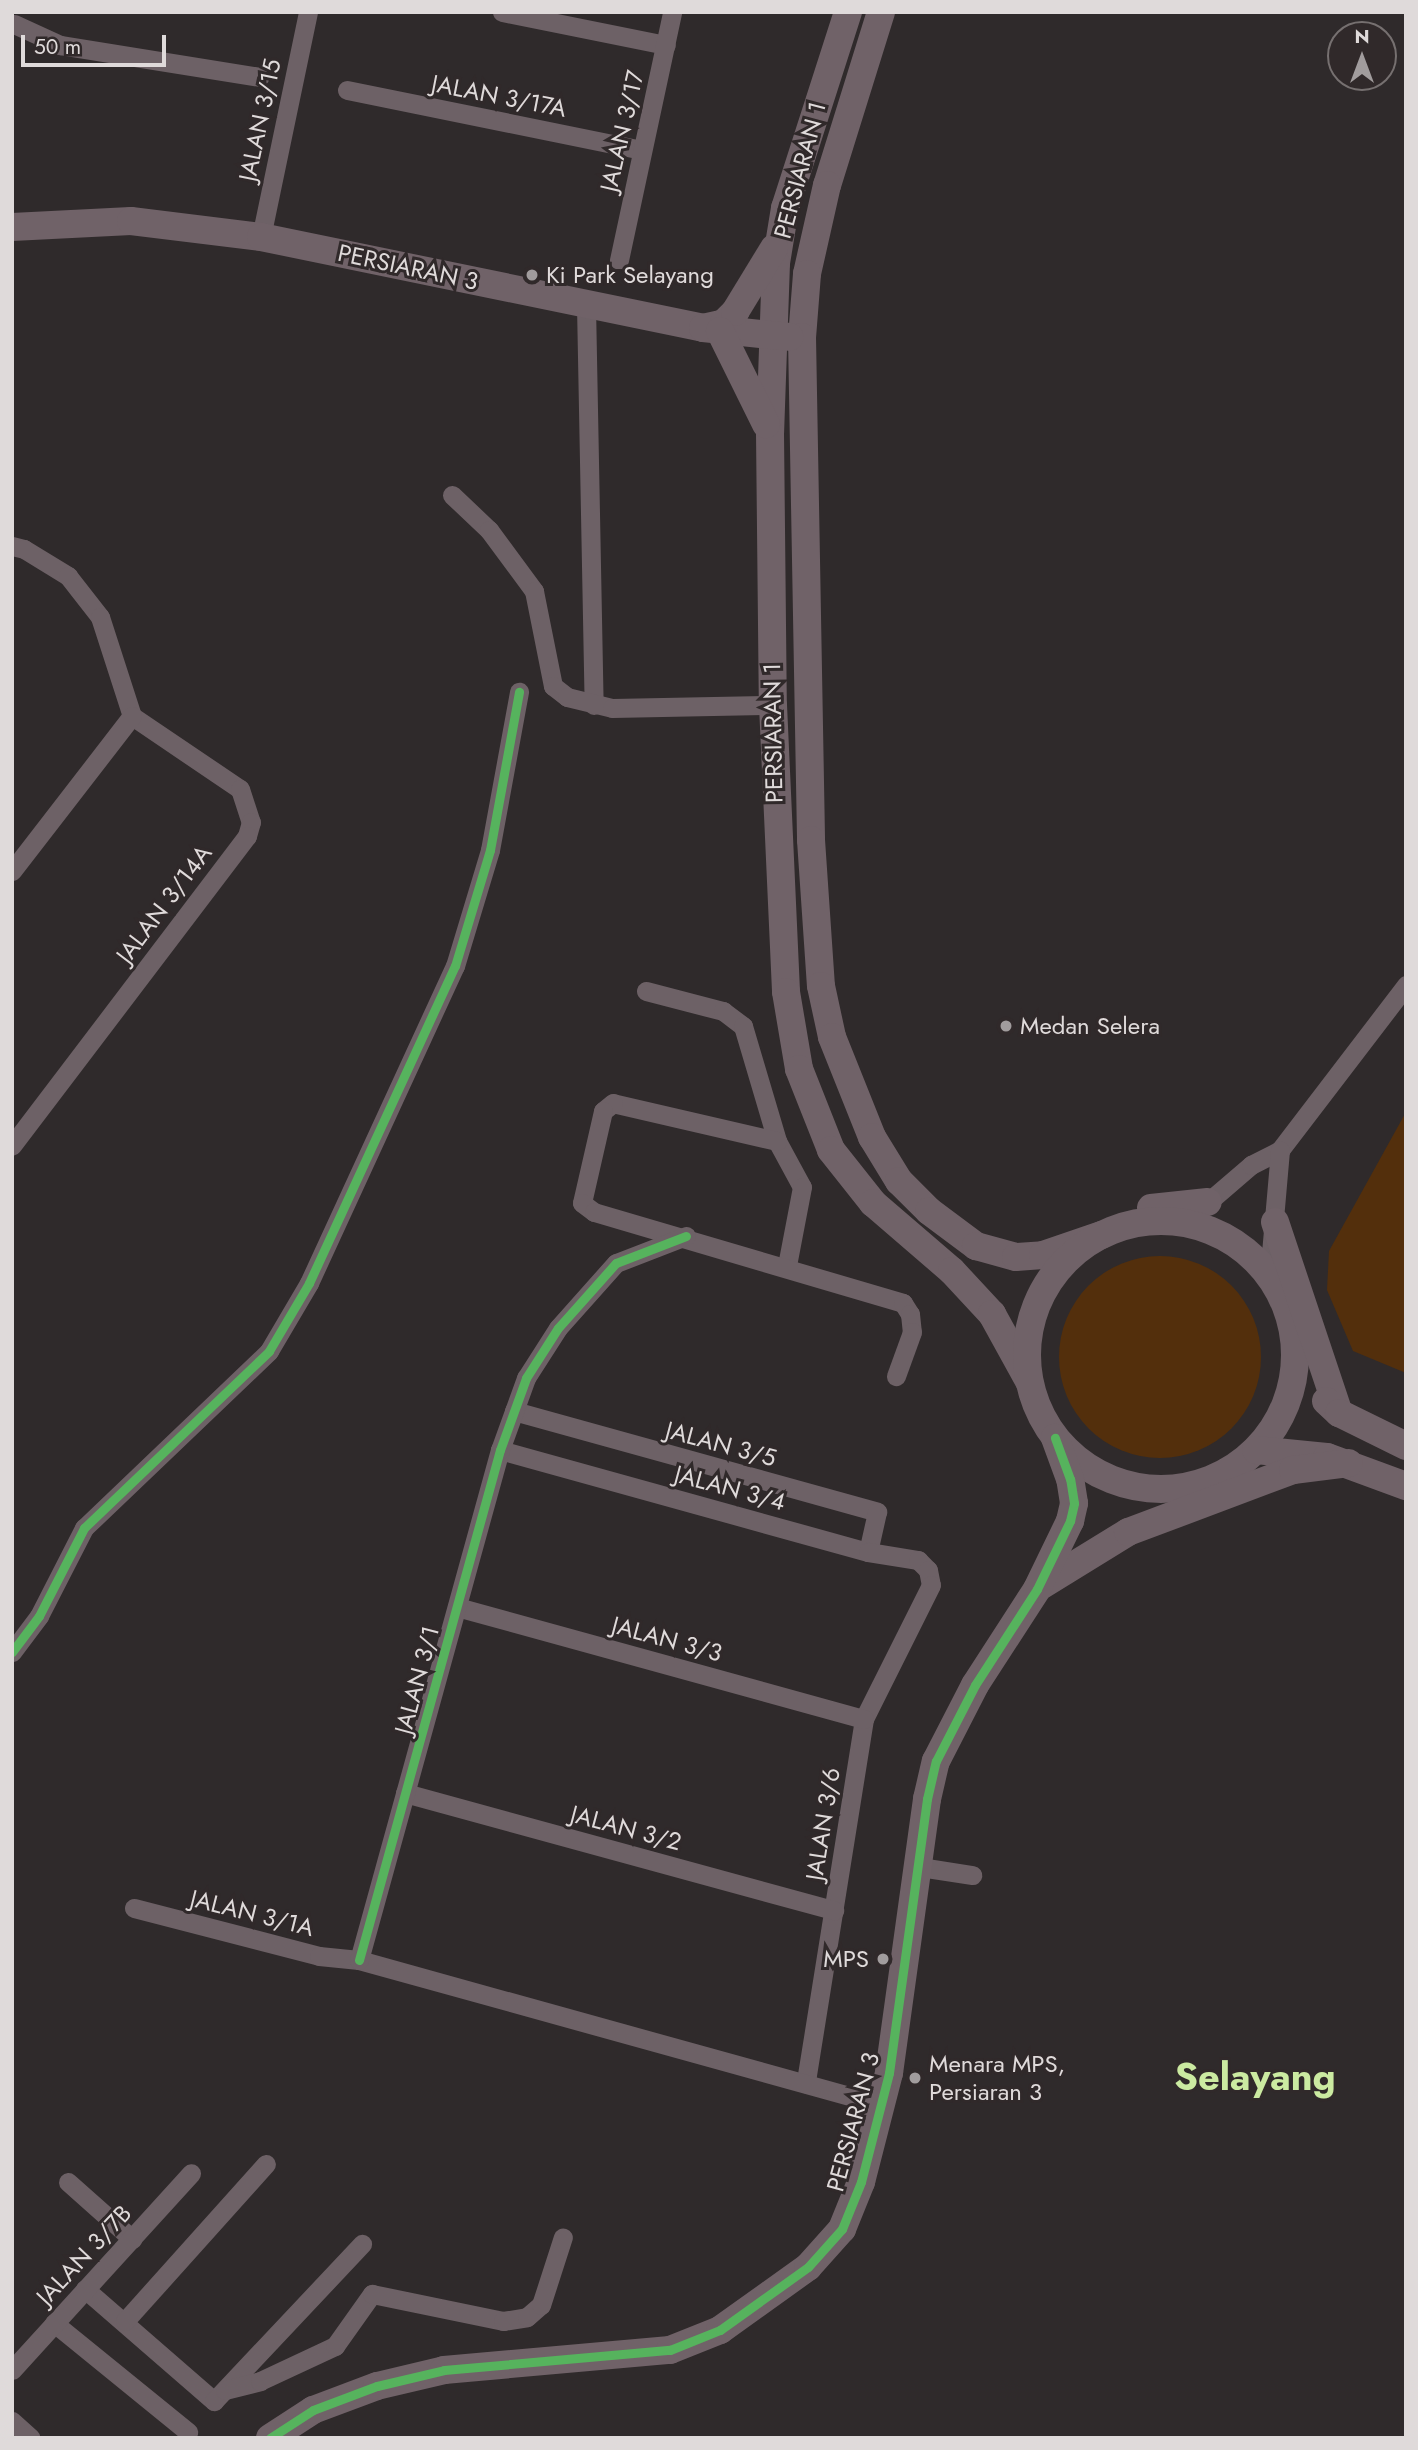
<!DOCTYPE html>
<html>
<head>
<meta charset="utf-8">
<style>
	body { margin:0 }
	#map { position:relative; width:1418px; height:2450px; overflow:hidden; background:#2f2a2b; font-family:Jost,sans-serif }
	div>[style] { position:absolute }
	.green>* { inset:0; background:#532f0c }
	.round { border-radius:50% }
	.street>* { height:19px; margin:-9.5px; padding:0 9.5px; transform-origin:9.5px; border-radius:9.5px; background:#6d6166 }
	.secondary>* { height:28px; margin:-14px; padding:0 14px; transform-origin:14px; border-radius:14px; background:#706268 }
	.secondary>.ring { margin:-14px; padding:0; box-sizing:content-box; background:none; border:28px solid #706268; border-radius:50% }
	.cycleway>* { height:9px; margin:-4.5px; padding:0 4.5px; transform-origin:4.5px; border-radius:4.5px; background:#56b35d }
	.dots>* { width:19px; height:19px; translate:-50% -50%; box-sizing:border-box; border:4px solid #30292a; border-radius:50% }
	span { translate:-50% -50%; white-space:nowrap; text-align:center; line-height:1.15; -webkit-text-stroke:6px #30292a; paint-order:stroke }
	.street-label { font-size:24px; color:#dfdada }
	.poi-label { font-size:24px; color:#dfdada }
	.left { translate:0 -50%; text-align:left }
	.right { translate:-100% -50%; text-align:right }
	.town-label { font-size:38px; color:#cbeaa1; font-weight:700 }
	.frame { position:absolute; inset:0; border:14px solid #dfdada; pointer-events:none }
	.north { position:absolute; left:1327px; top:21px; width:70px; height:70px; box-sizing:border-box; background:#30292a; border:2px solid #767070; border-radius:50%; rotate:0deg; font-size:19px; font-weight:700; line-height:28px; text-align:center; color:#dfdada }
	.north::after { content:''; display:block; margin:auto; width:24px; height:32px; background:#a19c9d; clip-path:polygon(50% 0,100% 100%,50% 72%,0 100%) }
	.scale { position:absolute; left:21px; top:35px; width:145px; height:32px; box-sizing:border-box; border:4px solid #dfdada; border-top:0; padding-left:9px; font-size:21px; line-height:24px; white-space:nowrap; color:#dfdada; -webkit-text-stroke:5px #30292a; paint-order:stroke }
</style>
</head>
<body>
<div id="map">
	<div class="green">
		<i style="clip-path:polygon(1406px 1112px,1406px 1373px,1353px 1351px,1327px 1290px,1329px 1251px)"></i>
		<i class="round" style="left:1059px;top:1256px;width:202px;height:202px"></i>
	</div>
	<div class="street">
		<i style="left:502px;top:12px;width:167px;rotate:11.4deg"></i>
		<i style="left:14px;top:24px;width:51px;rotate:24.5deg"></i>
		<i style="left:60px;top:45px;width:202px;rotate:9.1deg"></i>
		<i style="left:347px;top:90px;width:301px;rotate:11.5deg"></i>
		<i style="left:261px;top:237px;width:230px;rotate:-78.2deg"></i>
		<i style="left:619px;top:260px;width:254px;rotate:-77.9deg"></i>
		<i style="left:586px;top:305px;width:400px;rotate:88.9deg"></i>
		<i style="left:452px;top:495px;width:51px;rotate:43.4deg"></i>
		<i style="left:489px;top:530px;width:76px;rotate:53.6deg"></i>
		<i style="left:534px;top:591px;width:97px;rotate:78.7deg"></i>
		<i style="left:553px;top:686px;width:18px;rotate:38deg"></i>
		<i style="left:567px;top:697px;width:46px;rotate:13.7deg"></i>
		<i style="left:612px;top:708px;width:161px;rotate:-1.1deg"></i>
		<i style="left:12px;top:546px;width:12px;rotate:14deg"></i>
		<i style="left:24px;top:549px;width:52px;rotate:31.5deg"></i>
		<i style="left:68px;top:576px;width:52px;rotate:52deg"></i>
		<i style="left:100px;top:617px;width:104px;rotate:72.1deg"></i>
		<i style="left:132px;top:716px;width:130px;rotate:34.1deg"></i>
		<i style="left:240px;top:789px;width:35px;rotate:72deg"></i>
		<i style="left:251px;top:822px;width:15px;rotate:106deg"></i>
		<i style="left:247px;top:836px;width:389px;rotate:127.2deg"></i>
		<i style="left:12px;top:871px;width:196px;rotate:-52.3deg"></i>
		<i style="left:646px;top:991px;width:80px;rotate:14.6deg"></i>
		<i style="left:723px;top:1011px;width:25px;rotate:37deg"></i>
		<i style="left:743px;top:1026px;width:120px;rotate:73.5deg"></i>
		<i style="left:777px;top:1141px;width:52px;rotate:61.5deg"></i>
		<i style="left:802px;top:1187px;width:80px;rotate:100.8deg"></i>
		<i style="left:777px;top:1141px;width:168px;rotate:-167deg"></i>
		<i style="left:613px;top:1103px;width:13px;rotate:141deg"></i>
		<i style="left:603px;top:1111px;width:94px;rotate:102.9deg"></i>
		<i style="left:582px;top:1203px;width:15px;rotate:37deg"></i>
		<i style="left:594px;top:1212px;width:322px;rotate:16.4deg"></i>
		<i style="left:903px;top:1303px;width:13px;rotate:58deg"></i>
		<i style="left:910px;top:1314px;width:18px;rotate:84deg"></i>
		<i style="left:912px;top:1332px;width:47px;rotate:110deg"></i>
		<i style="left:1170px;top:1221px;width:42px;rotate:-26.6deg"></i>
		<i style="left:1208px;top:1202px;width:57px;rotate:-40.7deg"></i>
		<i style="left:1251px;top:1165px;width:33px;rotate:-27deg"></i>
		<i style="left:1280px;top:1150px;width:208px;rotate:-52.6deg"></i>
		<i style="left:1269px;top:1276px;width:126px;rotate:-85deg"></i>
		<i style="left:514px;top:1411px;width:377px;rotate:15.5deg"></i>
		<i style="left:877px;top:1512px;width:41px;rotate:102.7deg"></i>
		<i style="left:500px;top:1450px;width:382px;rotate:15.5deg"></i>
		<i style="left:868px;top:1552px;width:51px;rotate:9.1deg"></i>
		<i style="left:918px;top:1560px;width:14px;rotate:45deg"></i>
		<i style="left:928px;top:1570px;width:15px;rotate:79deg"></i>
		<i style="left:931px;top:1585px;width:150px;rotate:116.6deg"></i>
		<i style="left:864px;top:1719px;width:369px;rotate:99.1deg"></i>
		<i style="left:457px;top:1607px;width:422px;rotate:15.4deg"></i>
		<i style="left:12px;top:1652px;width:45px;rotate:-53.1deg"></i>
		<i style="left:39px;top:1616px;width:99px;rotate:-62.9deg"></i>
		<i style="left:84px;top:1528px;width:256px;rotate:-43.7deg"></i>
		<i style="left:269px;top:1351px;width:79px;rotate:-59.5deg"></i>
		<i style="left:309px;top:1283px;width:349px;rotate:-65.3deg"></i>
		<i style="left:455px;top:966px;width:121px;rotate:-73.2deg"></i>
		<i style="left:490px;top:850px;width:161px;rotate:-79.6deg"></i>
		<i style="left:405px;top:1793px;width:445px;rotate:15.3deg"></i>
		<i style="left:920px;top:1867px;width:53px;rotate:8.7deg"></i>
		<i style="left:134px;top:1908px;width:191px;rotate:14.5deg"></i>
		<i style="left:319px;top:1956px;width:40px;rotate:5.7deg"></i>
		<i style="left:359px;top:1960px;width:543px;rotate:15.5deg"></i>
		<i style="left:359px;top:1960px;width:529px;rotate:-74.55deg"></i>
		<i style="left:500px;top:1450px;width:77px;rotate:-70.1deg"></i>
		<i style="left:526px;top:1378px;width:59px;rotate:-57.4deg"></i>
		<i style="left:558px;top:1328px;width:87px;rotate:-48.3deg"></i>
		<i style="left:616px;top:1263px;width:75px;rotate:-21.1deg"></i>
		<i style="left:68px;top:2182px;width:86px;rotate:41.7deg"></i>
		<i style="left:85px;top:2289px;width:171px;rotate:41deg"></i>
		<i style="left:214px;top:2401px;width:216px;rotate:-46.7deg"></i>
		<i style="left:125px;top:2321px;width:211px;rotate:-48.1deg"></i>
		<i style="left:54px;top:2323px;width:173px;rotate:39.1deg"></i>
		<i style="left:12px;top:2370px;width:266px;rotate:-47.7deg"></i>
		<i style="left:225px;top:2390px;width:36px;rotate:-14deg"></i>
		<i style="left:260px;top:2381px;width:83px;rotate:-25deg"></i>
		<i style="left:335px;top:2346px;width:64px;rotate:-54.6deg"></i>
		<i style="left:372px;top:2294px;width:134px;rotate:11.6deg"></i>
		<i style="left:503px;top:2321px;width:24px;rotate:-9deg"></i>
		<i style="left:527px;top:2317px;width:18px;rotate:-41deg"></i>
		<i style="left:541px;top:2305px;width:71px;rotate:-72.1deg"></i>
		<i style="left:12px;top:2421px;width:25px;rotate:42deg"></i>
	</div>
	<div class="secondary">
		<i style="left:848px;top:12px;width:206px;rotate:107.8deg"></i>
		<i style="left:785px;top:208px;width:56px;rotate:99.3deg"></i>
		<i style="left:776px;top:263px;width:170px;rotate:92deg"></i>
		<i style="left:770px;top:433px;width:272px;rotate:89.4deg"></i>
		<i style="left:773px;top:705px;width:287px;rotate:87.4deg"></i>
		<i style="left:786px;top:992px;width:78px;rotate:80.4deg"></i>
		<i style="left:799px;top:1069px;width:87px;rotate:68.4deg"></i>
		<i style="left:831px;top:1150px;width:68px;rotate:51.6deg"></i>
		<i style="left:873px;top:1203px;width:104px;rotate:40.7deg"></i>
		<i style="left:952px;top:1271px;width:59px;rotate:47.1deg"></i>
		<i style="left:992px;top:1314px;width:77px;rotate:61.1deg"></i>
		<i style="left:881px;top:12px;width:181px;rotate:107.3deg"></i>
		<i style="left:827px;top:185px;width:91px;rotate:102.7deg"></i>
		<i style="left:807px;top:274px;width:63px;rotate:94.5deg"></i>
		<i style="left:802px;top:337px;width:503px;rotate:88.97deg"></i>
		<i style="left:811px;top:840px;width:146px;rotate:86.1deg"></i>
		<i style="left:821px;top:986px;width:52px;rotate:77.8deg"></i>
		<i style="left:832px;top:1037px;width:108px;rotate:68.2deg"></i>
		<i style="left:872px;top:1137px;width:52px;rotate:58.5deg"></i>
		<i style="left:899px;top:1181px;width:42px;rotate:45deg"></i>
		<i style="left:929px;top:1211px;width:59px;rotate:36.7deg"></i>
		<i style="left:976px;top:1246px;width:41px;rotate:15.4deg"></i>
		<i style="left:1016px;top:1257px;width:27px;rotate:-4deg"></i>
		<i style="left:1043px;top:1255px;width:61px;rotate:-19deg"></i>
		<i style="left:12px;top:227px;width:119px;rotate:-2.9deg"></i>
		<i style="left:131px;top:221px;width:131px;rotate:7deg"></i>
		<i style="left:261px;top:237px;width:451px;rotate:11.6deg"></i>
		<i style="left:703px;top:328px;width:87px;rotate:5.9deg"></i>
		<i style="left:703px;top:328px;width:22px;rotate:-13deg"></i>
		<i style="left:724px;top:323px;width:16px;rotate:-45deg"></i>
		<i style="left:735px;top:312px;width:75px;rotate:-58.6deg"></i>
		<i style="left:720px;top:331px;width:104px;rotate:63.7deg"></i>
		<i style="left:1151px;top:1208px;width:57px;rotate:-6deg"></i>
		<i class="ring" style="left:1027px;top:1221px;width:240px;height:240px"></i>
		<i style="left:1275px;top:1222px;width:201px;rotate:71.5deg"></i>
		<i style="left:1326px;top:1401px;width:18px;rotate:43deg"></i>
		<i style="left:1339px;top:1413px;width:75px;rotate:26.2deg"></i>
		<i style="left:1256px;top:1450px;width:71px;rotate:5.6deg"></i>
		<i style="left:1327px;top:1457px;width:84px;rotate:20.2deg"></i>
		<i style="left:1042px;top:1585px;width:101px;rotate:-31.6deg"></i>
		<i style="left:1128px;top:1532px;width:176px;rotate:-20.6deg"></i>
		<i style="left:1293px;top:1470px;width:56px;rotate:-7.1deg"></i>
		<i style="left:270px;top:2438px;width:51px;rotate:-33.1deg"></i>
		<i style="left:313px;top:2410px;width:68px;rotate:-20.6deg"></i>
		<i style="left:377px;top:2386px;width:69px;rotate:-13.4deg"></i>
		<i style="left:444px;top:2370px;width:227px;rotate:-5.1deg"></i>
		<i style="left:670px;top:2350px;width:54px;rotate:-21.8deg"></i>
		<i style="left:720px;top:2330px;width:108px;rotate:-35.6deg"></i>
		<i style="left:808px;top:2267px;width:51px;rotate:-48.2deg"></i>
		<i style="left:842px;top:2229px;width:51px;rotate:-68deg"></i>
		<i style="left:861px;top:2182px;width:113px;rotate:-75.6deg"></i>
		<i style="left:889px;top:2073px;width:277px;rotate:-82.1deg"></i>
		<i style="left:927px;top:1799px;width:39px;rotate:-77deg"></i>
		<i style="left:936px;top:1761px;width:85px;rotate:-62.8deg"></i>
		<i style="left:975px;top:1685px;width:114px;rotate:-57.1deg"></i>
		<i style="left:1037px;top:1589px;width:76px;rotate:-64.1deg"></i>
		<i style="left:1070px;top:1521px;width:18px;rotate:-77deg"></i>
		<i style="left:1074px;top:1503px;width:24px;rotate:-99deg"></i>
		<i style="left:1070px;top:1479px;width:44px;rotate:-110.1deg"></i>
	</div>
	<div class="cycleway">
		<i style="left:12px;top:1652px;width:45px;rotate:-53.1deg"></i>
		<i style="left:39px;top:1616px;width:99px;rotate:-62.9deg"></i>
		<i style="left:84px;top:1528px;width:256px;rotate:-43.7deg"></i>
		<i style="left:269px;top:1351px;width:79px;rotate:-59.5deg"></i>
		<i style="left:309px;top:1283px;width:349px;rotate:-65.3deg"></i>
		<i style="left:455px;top:966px;width:121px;rotate:-73.2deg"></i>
		<i style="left:490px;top:850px;width:161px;rotate:-79.6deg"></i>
		<i style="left:359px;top:1960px;width:529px;rotate:-74.55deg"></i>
		<i style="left:500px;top:1450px;width:77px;rotate:-70.1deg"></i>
		<i style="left:526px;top:1378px;width:59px;rotate:-57.4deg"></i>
		<i style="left:558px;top:1328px;width:87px;rotate:-48.3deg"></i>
		<i style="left:616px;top:1263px;width:75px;rotate:-21.1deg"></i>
		<i style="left:270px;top:2438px;width:51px;rotate:-33.1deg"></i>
		<i style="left:313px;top:2410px;width:68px;rotate:-20.6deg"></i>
		<i style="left:377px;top:2386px;width:69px;rotate:-13.4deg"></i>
		<i style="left:444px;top:2370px;width:227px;rotate:-5.1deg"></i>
		<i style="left:670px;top:2350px;width:54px;rotate:-21.8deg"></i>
		<i style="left:720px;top:2330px;width:108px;rotate:-35.6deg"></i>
		<i style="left:808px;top:2267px;width:51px;rotate:-48.2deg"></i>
		<i style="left:842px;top:2229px;width:51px;rotate:-68deg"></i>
		<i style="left:861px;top:2182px;width:113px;rotate:-75.6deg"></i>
		<i style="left:889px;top:2073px;width:277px;rotate:-82.1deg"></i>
		<i style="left:927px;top:1799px;width:39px;rotate:-77deg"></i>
		<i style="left:936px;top:1761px;width:85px;rotate:-62.8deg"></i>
		<i style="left:975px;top:1685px;width:114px;rotate:-57.1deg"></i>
		<i style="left:1037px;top:1589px;width:76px;rotate:-64.1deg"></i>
		<i style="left:1070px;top:1521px;width:18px;rotate:-77deg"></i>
		<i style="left:1074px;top:1503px;width:24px;rotate:-99deg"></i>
		<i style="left:1070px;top:1479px;width:44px;rotate:-110.1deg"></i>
	</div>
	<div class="dots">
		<i style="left:532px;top:275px;background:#a19c9d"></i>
		<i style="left:1006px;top:1026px;background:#a19c9d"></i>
		<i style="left:883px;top:1959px;background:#a19c9d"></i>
		<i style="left:915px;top:2078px;background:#a19c9d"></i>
	</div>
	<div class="street-label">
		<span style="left:499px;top:96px;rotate:11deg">JALAN 3/17A</span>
		<span style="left:260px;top:120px;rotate:-78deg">JALAN 3/15</span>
		<span style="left:622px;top:131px;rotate:-77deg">JALAN 3/17</span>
		<span style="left:800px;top:170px;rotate:-75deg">PERSIARAN 1</span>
		<span style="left:408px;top:267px;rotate:12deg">PERSIARAN 3</span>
		<span style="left:773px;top:733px;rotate:-91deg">PERSIARAN 1</span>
		<span style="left:164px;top:904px;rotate:-53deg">JALAN 3/14A</span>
		<span style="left:721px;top:1444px;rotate:15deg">JALAN 3/5</span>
		<span style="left:730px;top:1488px;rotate:15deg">JALAN 3/4</span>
		<span style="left:667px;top:1639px;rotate:15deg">JALAN 3/3</span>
		<span style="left:417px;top:1680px;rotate:-75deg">JALAN 3/1</span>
		<span style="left:823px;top:1824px;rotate:-81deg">JALAN 3/6</span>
		<span style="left:626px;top:1828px;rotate:15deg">JALAN 3/2</span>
		<span style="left:252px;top:1913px;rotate:14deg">JALAN 3/1A</span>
		<span style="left:853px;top:2122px;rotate:-75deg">PERSIARAN 3</span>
		<span style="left:84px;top:2255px;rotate:-47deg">JALAN 3/7B</span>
	</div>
	<div class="poi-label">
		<span class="left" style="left:546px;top:275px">Ki Park Selayang</span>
		<span class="left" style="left:1020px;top:1026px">Medan Selera</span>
		<span class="right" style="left:869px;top:1959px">MPS</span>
		<span class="left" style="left:929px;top:2078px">Menara MPS,<br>Persiaran 3</span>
	</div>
	<div class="town-label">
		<span style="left:1255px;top:2077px">Selayang</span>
	</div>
	<div class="frame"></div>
	<div class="north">N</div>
	<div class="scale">50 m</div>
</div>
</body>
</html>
